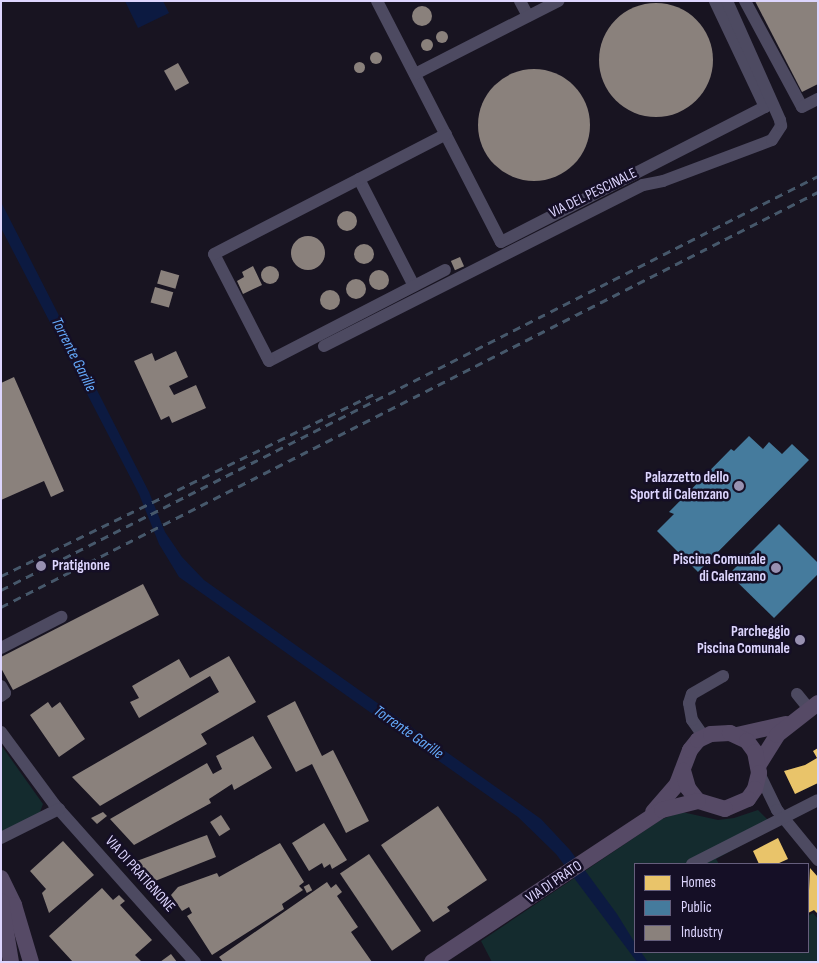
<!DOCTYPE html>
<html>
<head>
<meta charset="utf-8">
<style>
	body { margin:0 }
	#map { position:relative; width:819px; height:963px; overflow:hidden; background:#181421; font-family:"Sofia Sans Condensed",sans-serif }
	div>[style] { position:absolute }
	.green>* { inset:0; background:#142b2e }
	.water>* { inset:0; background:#0c1a41 }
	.homes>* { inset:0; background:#e9c46a }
	.public>* { inset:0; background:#457b9d }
	.industry>* { inset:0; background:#8a817c; transform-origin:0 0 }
	.round { border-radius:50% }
	.minor>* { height:12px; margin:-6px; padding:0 6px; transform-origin:6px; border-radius:6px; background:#4d4a61 }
	.major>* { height:16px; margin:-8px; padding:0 8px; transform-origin:8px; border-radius:8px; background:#564a66 }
	.rail>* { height:3px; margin-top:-1.5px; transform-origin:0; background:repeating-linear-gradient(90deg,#46586b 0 8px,transparent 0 14px) }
	.dots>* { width:14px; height:14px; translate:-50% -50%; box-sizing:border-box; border:2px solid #150f26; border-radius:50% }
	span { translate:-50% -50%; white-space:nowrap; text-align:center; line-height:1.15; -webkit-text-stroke:5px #150f26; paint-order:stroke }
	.street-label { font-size:15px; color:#ddd5fe }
	.poi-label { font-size:15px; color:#ddd5fe; font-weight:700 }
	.right { translate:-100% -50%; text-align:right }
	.left { translate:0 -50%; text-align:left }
	.water-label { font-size:16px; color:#65abfd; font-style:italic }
	.frame { position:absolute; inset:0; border:2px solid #ddd5fe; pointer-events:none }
	.legend { position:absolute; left:634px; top:863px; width:175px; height:90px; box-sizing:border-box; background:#150f26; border:1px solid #655e7c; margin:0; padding:6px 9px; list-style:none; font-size:15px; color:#ddd5fe }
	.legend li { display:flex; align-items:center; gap:10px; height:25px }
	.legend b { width:25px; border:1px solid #655e7c }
</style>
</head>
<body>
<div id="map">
	<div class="green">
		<i style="clip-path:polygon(1px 745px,43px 804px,40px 812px,1px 834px)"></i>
		<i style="clip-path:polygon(758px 810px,775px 827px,716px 859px,719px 864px,635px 864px,635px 952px,808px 952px,808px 916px,813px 913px,818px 919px,818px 962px,492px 962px,481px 941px,662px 819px,682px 812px,718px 820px,734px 818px)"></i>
	</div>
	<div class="water">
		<i style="clip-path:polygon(125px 1px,163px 1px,169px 13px,138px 28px)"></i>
		<i style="clip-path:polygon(1px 202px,149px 492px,165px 532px,182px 557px,204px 580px,541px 819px,570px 850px,617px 914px,635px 943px,635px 952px,641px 952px,648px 962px,637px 962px,556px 854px,518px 817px,179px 577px,159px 544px,139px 494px,1px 228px)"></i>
	</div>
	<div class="homes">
		<i style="clip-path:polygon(818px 748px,818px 783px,795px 794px,784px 771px,805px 765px,817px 758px,813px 751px)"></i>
		<i style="clip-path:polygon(778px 838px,788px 859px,777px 864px,759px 864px,753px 851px)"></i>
		<i style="clip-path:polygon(810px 868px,818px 877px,818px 914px,814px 910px,808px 913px)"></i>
	</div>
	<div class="public">
		<i style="clip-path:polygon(749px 436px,763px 449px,769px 442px,782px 454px,792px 444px,809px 460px,698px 572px,657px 531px,674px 514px,669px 512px,731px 449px,734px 451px)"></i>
		<i style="clip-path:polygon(779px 524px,818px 563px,818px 574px,774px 618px,729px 574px)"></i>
	</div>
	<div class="industry">
		<i style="clip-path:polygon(755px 1px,818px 1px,818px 84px,802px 92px)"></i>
		<i class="round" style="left:599px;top:3px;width:114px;height:114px"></i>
		<i class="round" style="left:412px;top:6px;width:20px;height:20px"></i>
		<i class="round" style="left:436px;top:31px;width:12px;height:12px"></i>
		<i class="round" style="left:421px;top:39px;width:12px;height:12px"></i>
		<i class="round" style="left:370px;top:52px;width:12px;height:12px"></i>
		<i class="round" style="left:353.5px;top:61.5px;width:11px;height:11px"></i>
		<i style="left:178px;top:63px;width:23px;height:16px;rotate:61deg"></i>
		<i class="round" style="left:478px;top:69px;width:112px;height:112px"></i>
		<i class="round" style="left:337px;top:211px;width:20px;height:20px"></i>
		<i class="round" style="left:291px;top:236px;width:34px;height:34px"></i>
		<i class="round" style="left:354px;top:244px;width:20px;height:20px"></i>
		<i style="left:460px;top:257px;width:10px;height:10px;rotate:66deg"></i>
		<i style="clip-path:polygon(253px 266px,262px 285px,243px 294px,237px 281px,244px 277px,242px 272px)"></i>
		<i class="round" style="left:261px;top:266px;width:18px;height:18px"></i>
		<i class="round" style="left:369px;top:270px;width:20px;height:20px"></i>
		<i style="left:161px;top:270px;width:19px;height:14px;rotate:16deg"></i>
		<i class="round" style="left:346px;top:279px;width:20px;height:20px"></i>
		<i style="left:155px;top:287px;width:19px;height:16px;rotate:16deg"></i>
		<i class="round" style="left:320px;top:290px;width:20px;height:20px"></i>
		<i style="clip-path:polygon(176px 351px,188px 377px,169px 386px,174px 395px,196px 385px,206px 408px,172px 423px,169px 416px,161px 420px,134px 361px,152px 353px,155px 361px)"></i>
		<i style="clip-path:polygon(14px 377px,64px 491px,51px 497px,44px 481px,1px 500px,1px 383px)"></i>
		<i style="clip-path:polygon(143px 584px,159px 615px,13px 690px,1px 668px,1px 657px)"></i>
		<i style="clip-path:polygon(229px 656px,256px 702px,201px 734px,207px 744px,100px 806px,72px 777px,219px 692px,210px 676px,139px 718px,130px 702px,139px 698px,132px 686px,179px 659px,190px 678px)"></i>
		<i style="clip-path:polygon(295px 701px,322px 756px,333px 750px,369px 821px,346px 833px,312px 764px,296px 772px,267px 716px)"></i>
		<i style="clip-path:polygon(48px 702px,52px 708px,60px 702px,85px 739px,59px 757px,30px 715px)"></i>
		<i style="clip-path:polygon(253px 736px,272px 768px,234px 790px,232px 784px,209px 799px,211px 803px,134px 845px,110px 819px,207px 763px,213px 774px,222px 769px,216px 756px)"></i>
		<i style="clip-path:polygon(438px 806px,487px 880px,447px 907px,450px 911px,433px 922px,381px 845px)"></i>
		<i style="clip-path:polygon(103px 812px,107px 816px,97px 824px,91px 818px)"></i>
		<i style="left:221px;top:815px;width:17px;height:13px;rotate:57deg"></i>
		<i style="clip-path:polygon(324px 823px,347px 860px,332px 869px,330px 864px,324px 868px,322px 863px,309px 871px,292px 843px)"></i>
		<i style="clip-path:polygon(207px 835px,216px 857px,155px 881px,134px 862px)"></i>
		<i style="clip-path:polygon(63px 841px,94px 875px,49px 913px,42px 893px,46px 889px,30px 871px)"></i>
		<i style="clip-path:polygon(280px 843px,304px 882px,299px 886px,303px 890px,282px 904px,284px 909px,212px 955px,187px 916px,192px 913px,189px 907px,182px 911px,171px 895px,178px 887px,217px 873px,219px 877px)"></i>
		<i style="left:369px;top:854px;width:93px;height:35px;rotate:56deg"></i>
		<i style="clip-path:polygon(327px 882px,331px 888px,336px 884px,342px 892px,337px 896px,358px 927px,351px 932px,372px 962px,223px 962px,219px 957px)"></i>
		<i style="left:309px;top:884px;width:7px;height:6px;rotate:63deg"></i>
		<i style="clip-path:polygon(102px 888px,113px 900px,119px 895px,125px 901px,120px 905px,152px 940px,135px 955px,142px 962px,73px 962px,49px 936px)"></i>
		<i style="clip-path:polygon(171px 954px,177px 962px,160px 962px)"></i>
	</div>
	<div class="minor">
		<i style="left:377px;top:1px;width:271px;rotate:62.8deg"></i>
		<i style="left:501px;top:242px;width:297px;rotate:-27.1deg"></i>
		<i style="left:765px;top:107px;width:117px;rotate:-115.3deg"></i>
		<i style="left:520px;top:1px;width:17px;rotate:62deg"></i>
		<i style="left:745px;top:1px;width:120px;rotate:61.7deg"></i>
		<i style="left:802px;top:107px;width:18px;rotate:-27deg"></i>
		<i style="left:415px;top:74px;width:161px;rotate:-27deg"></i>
		<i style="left:359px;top:179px;width:120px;rotate:62.8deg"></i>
		<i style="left:445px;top:270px;width:198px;rotate:152.7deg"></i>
		<i style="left:269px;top:361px;width:120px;rotate:-117.2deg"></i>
		<i style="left:214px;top:254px;width:261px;rotate:-27.3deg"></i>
		<i style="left:324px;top:346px;width:357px;rotate:-26.8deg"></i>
		<i style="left:643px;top:185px;width:20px;rotate:-11deg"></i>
		<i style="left:663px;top:181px;width:116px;rotate:-20.6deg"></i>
		<i style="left:772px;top:140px;width:17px;rotate:-57deg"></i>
		<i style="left:781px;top:126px;width:6px;rotate:-99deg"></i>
		<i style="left:780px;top:120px;width:130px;rotate:-114deg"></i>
		<i style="left:1px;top:648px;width:68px;rotate:-27.3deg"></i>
		<i style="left:1px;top:686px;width:8px;rotate:60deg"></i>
		<i style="left:5px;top:693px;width:5px;rotate:143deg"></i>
		<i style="left:797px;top:694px;width:19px;rotate:51deg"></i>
		<i style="left:1px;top:732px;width:89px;rotate:53.6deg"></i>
		<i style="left:54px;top:804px;width:212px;rotate:48.3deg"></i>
		<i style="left:704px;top:737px;width:21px;rotate:-125deg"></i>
		<i style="left:692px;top:720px;width:17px;rotate:-100deg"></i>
		<i style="left:689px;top:703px;width:9px;rotate:-72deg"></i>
		<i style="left:692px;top:694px;width:36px;rotate:-30deg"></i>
		<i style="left:759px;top:773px;width:41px;rotate:64.1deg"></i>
		<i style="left:777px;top:810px;width:65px;rotate:50.6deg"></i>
		<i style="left:1px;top:838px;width:65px;rotate:-26.6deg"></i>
		<i style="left:692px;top:864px;width:141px;rotate:-26.9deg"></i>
	</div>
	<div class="major">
		<i style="left:737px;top:735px;width:50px;rotate:-12.7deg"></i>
		<i style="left:758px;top:766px;width:36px;rotate:-58deg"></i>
		<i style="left:777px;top:735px;width:52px;rotate:-38deg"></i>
		<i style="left:653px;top:812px;width:37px;rotate:-49deg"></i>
		<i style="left:677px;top:784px;width:36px;rotate:-69deg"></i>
		<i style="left:690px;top:750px;width:13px;rotate:-51deg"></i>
		<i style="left:698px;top:740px;width:14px;rotate:-25deg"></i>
		<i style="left:711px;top:734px;width:19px;rotate:-3deg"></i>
		<i style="left:730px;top:733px;width:19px;rotate:25deg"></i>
		<i style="left:747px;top:741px;width:14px;rotate:54deg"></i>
		<i style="left:755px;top:752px;width:21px;rotate:79deg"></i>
		<i style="left:759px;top:773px;width:16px;rotate:104deg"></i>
		<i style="left:755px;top:789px;width:12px;rotate:125deg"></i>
		<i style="left:748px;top:799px;width:25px;rotate:157deg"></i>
		<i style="left:725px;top:809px;width:28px;rotate:-163deg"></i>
		<i style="left:698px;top:801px;width:16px;rotate:-128deg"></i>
		<i style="left:688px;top:788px;width:18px;rotate:-106deg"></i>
		<i style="left:1px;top:878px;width:30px;rotate:64deg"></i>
		<i style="left:14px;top:905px;width:59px;rotate:73.4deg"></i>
		<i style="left:1px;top:901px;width:62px;rotate:80.7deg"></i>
		<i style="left:432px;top:962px;width:276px;rotate:-33.5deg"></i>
		<i style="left:662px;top:810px;width:37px;rotate:-14deg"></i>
	</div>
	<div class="rail">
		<i style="left:1px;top:576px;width:417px;rotate:-26deg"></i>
		<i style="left:1px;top:590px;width:916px;rotate:-26.87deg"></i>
		<i style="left:1px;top:607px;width:916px;rotate:-26.93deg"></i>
	</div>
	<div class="dots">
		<i style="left:739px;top:486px;background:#9891b1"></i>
		<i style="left:41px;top:566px;background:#9891b1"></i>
		<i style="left:776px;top:568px;background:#9891b1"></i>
		<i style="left:800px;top:640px;background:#9891b1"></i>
	</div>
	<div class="street-label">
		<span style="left:593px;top:193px;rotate:-26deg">VIA DEL PESCINALE</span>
		<span style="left:140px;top:874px;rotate:48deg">VIA DI PRATIGNONE</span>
		<span style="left:554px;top:882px;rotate:-34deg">VIA DI PRATO</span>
	</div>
	<div class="poi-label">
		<span class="right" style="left:729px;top:486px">Palazzetto dello<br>Sport di Calenzano</span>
		<span class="right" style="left:766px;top:568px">Piscina Comunale<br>di Calenzano</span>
		<span class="left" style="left:52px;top:566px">Pratignone</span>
		<span class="right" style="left:790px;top:640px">Parcheggio<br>Piscina Comunale</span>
	</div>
	<div class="water-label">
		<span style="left:73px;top:355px;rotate:63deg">Torrente Garille</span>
		<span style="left:408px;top:733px;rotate:35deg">Torrente Garille</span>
	</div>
	<div class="frame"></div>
	<ul class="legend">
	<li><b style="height:14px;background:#e9c46a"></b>Homes</li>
	<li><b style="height:14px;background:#457b9d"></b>Public</li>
	<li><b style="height:14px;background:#8a817c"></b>Industry</li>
	</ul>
</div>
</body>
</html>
